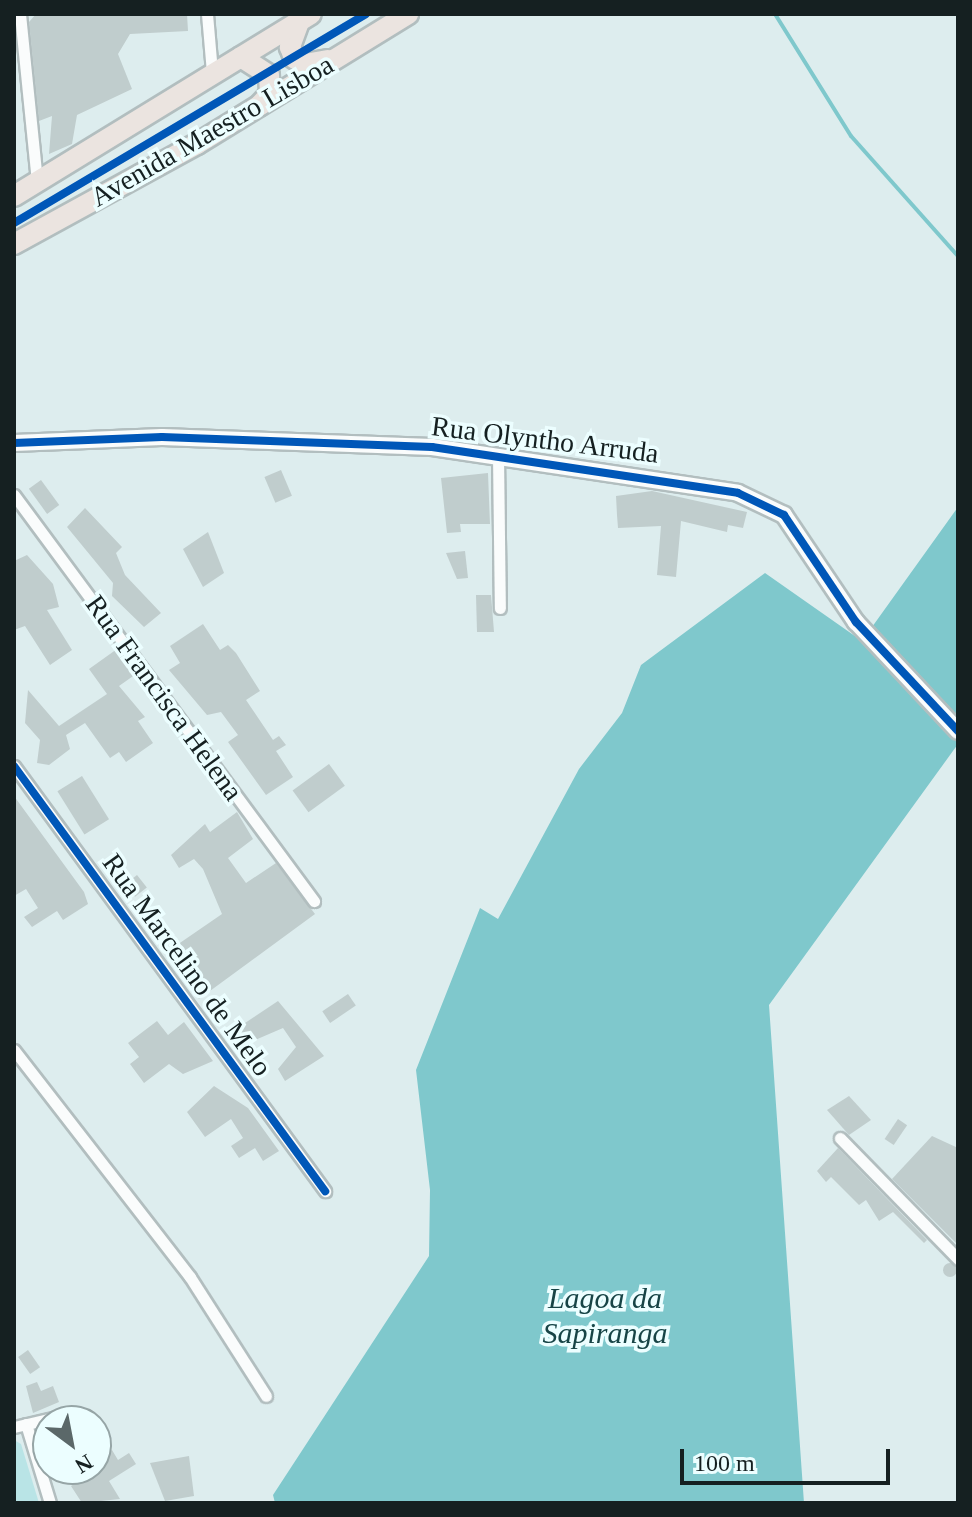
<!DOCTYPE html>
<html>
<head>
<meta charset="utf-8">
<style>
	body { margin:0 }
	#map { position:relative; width:972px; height:1517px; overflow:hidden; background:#ddedee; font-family:"Times New Roman",serif }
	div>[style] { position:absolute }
	.green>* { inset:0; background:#b9e4e6 }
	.water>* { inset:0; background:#7fc8cc }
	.stream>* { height:4px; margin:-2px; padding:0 2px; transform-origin:2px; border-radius:2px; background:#7fc8cc }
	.building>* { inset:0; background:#c0cdcd; transform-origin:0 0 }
	.round { border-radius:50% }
	.roads { filter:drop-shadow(2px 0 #b2bebf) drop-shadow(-2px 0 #b2bebf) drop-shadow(0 2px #b2bebf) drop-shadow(0 -2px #b2bebf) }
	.street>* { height:11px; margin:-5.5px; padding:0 5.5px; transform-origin:5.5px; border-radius:5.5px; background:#fafcfc }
	.secondary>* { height:16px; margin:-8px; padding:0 8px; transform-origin:8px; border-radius:8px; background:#fafcfc }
	.highway>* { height:20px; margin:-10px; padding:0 10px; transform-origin:10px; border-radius:10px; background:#ebe4e0 }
	.cycleway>* { height:8px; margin:-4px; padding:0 4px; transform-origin:4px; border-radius:4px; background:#0057b8 }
	span { translate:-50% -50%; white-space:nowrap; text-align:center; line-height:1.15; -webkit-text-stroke:7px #ecfeff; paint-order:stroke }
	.street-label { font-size:28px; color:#152021 }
	.water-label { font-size:30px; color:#174446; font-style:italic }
	.frame { position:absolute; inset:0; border:16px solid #152021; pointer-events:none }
	.north { position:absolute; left:32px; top:1405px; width:80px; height:80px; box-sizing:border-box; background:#ecfeff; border:2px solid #96a5a6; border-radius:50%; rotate:148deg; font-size:22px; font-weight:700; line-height:32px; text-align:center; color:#152021 }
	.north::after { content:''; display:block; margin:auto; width:28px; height:36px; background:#5b6869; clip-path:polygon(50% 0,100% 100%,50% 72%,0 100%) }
	.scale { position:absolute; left:680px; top:1449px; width:210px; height:36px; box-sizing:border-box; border:4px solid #152021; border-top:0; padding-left:10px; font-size:24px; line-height:28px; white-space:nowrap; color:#152021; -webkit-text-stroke:6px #ecfeff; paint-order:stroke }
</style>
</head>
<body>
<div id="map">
	<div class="green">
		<i style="clip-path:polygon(14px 1440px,21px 1444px,39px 1503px,14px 1503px)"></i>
	</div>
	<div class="water">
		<i style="clip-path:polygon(958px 507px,958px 744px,769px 1005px,804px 1503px,275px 1503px,273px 1495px,429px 1256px,430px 1190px,416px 1070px,480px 908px,498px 919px,579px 769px,622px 713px,641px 665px,765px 573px,862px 641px)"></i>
	</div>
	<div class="stream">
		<i style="left:775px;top:14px;width:144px;rotate:58.1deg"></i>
		<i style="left:851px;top:136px;width:161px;rotate:48.3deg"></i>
	</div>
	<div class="building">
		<i style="clip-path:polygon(36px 14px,187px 14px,188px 31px,130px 34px,118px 54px,132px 89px,77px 115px,72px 144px,49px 154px,52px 116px,39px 121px,29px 22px)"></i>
		<i style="left:281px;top:470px;width:28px;height:18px;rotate:67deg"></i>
		<i style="clip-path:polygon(488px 473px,490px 524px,460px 524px,461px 532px,447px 533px,441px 478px)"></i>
		<i style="left:41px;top:480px;width:31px;height:15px;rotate:54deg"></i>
		<i style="clip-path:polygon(652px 491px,747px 512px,743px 528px,728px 525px,727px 532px,681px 521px,676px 577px,657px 575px,661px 526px,618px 528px,617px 515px,616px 496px)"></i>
		<i style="clip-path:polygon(85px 508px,122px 547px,116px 553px,125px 575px,161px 613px,144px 627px,112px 596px,113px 583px,67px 527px)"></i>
		<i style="clip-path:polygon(208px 532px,224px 573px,203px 587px,183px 549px)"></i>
		<i style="clip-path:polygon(465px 551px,468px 578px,457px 579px,446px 553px)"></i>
		<i style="clip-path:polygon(27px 555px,53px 584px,59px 607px,47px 610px,72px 650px,50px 665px,25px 626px,14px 630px,14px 561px)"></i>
		<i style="clip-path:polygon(476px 595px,491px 595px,494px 632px,477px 632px)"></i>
		<i style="clip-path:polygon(203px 624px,220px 650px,228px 645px,236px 653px,260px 691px,246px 700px,273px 740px,279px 736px,286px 745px,276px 751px,293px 777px,266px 795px,228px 742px,238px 735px,221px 712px,207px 715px,169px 670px,180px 663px,170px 646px)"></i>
		<i style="clip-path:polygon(117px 649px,136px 674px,119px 686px,145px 717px,138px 721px,153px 743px,126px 762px,119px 752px,110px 758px,85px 723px,66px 735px,70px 749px,49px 765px,37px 763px,40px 740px,25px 723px,28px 690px,59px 726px,107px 694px,89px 669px)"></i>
		<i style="left:329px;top:764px;width:27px;height:45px;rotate:54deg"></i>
		<i style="left:82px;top:776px;width:51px;height:29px;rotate:58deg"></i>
		<i style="clip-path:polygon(14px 796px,84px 892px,88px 904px,63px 920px,57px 911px,32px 927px,24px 917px,38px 908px,26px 889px,14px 896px)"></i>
		<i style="clip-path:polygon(237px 812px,253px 839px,228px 858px,246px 883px,276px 863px,315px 914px,199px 999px,186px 982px,195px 976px,174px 947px,222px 914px,203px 869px,194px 859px,179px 868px,171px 855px,205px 824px,210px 832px)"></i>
		<i style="left:137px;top:875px;width:16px;height:15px;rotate:52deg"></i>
		<i style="left:348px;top:994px;width:14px;height:31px;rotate:56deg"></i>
		<i style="clip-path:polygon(278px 1001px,324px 1056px,285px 1081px,278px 1069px,296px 1047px,283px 1028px,237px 1048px,227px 1035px)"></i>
		<i style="clip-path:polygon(157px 1021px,168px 1035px,184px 1022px,213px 1061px,183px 1074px,169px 1064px,144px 1083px,130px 1064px,139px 1057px,128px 1043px)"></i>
		<i style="clip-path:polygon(214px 1086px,248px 1108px,279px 1151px,263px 1161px,255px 1148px,239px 1158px,231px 1146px,243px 1138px,231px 1119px,205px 1137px,187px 1112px)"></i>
		<i style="clip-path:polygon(849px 1096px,871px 1120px,849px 1135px,827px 1110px)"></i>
		<i style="left:898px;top:1119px;width:11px;height:24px;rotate:34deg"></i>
		<i style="clip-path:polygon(932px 1136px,958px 1148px,958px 1245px,892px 1179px)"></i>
		<i style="clip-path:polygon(838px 1148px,927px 1240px,924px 1243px,893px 1212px,879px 1221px,866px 1200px,859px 1205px,831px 1177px,826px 1182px,817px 1171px)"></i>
		<i class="round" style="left:943px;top:1263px;width:14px;height:14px"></i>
		<i style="left:28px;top:1350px;width:21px;height:12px;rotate:55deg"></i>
		<i style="clip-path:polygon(37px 1382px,41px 1391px,53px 1386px,59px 1402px,33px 1413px,26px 1386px)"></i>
		<i style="clip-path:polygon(112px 1450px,118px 1460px,129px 1453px,136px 1464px,109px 1481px,120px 1499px,82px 1503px,71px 1486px,106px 1465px,101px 1457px)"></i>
		<i style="clip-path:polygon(189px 1456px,194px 1496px,165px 1501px,150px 1463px)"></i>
	</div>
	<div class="roads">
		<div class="street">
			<i style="left:20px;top:14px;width:168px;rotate:84.2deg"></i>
			<i style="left:207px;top:14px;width:58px;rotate:85.1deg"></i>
			<i style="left:498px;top:455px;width:153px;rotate:89.3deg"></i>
			<i style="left:14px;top:495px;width:505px;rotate:53.54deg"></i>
			<i style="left:14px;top:766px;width:527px;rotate:53.8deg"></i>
			<i style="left:14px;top:1050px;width:287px;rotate:52.2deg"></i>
			<i style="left:190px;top:1277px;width:141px;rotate:57.4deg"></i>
			<i style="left:840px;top:1138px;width:169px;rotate:45.7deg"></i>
			<i style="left:26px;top:1424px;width:83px;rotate:73.1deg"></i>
			<i style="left:14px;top:1427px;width:48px;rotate:-13.2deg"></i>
		</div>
		<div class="secondary">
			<i style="left:14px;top:443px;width:148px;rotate:-2.3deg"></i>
			<i style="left:162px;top:437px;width:270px;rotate:2.1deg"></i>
			<i style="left:432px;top:447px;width:309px;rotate:8.5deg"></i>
			<i style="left:738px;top:493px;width:51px;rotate:25.6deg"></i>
			<i style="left:784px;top:515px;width:129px;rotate:56.1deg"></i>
			<i style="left:856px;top:622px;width:149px;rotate:46.9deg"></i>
		</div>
		<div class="highway">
			<i style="left:299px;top:22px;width:27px;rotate:110deg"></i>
			<i style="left:290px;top:47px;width:12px;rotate:70deg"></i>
			<i style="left:294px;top:58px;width:13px;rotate:29deg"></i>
			<i style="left:305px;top:64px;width:23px;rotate:-10deg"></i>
			<i style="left:241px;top:57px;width:33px;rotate:33deg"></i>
			<i style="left:269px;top:75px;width:19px;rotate:87deg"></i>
			<i style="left:270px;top:94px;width:16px;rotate:133deg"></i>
			<i style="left:14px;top:196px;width:348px;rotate:-31.5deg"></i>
			<i style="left:14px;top:244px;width:209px;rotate:-28.7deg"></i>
			<i style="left:197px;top:144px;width:248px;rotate:-31.6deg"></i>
		</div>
	</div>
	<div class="cycleway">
		<i style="left:14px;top:223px;width:409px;rotate:-30.7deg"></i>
		<i style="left:14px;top:443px;width:148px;rotate:-2.3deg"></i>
		<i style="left:162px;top:437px;width:270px;rotate:2.1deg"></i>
		<i style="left:432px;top:447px;width:309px;rotate:8.5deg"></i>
		<i style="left:738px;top:493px;width:51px;rotate:25.6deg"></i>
		<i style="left:784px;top:515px;width:129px;rotate:56.1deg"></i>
		<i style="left:856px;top:622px;width:149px;rotate:46.9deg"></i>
		<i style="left:14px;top:766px;width:527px;rotate:53.8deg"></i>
	</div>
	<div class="street-label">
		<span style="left:212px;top:131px;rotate:-30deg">Avenida Maestro Lisboa</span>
		<span style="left:545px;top:440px;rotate:7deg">Rua Olyntho Arruda</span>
		<span style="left:164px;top:698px;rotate:54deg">Rua Francisca Helena</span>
		<span style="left:187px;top:965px;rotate:54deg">Rua Marcelino de Melo</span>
	</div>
	<div class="water-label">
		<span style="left:605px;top:1315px">Lagoa da<br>Sapiranga</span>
	</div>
	<div class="frame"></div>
	<div class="north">N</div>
	<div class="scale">100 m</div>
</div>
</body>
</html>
